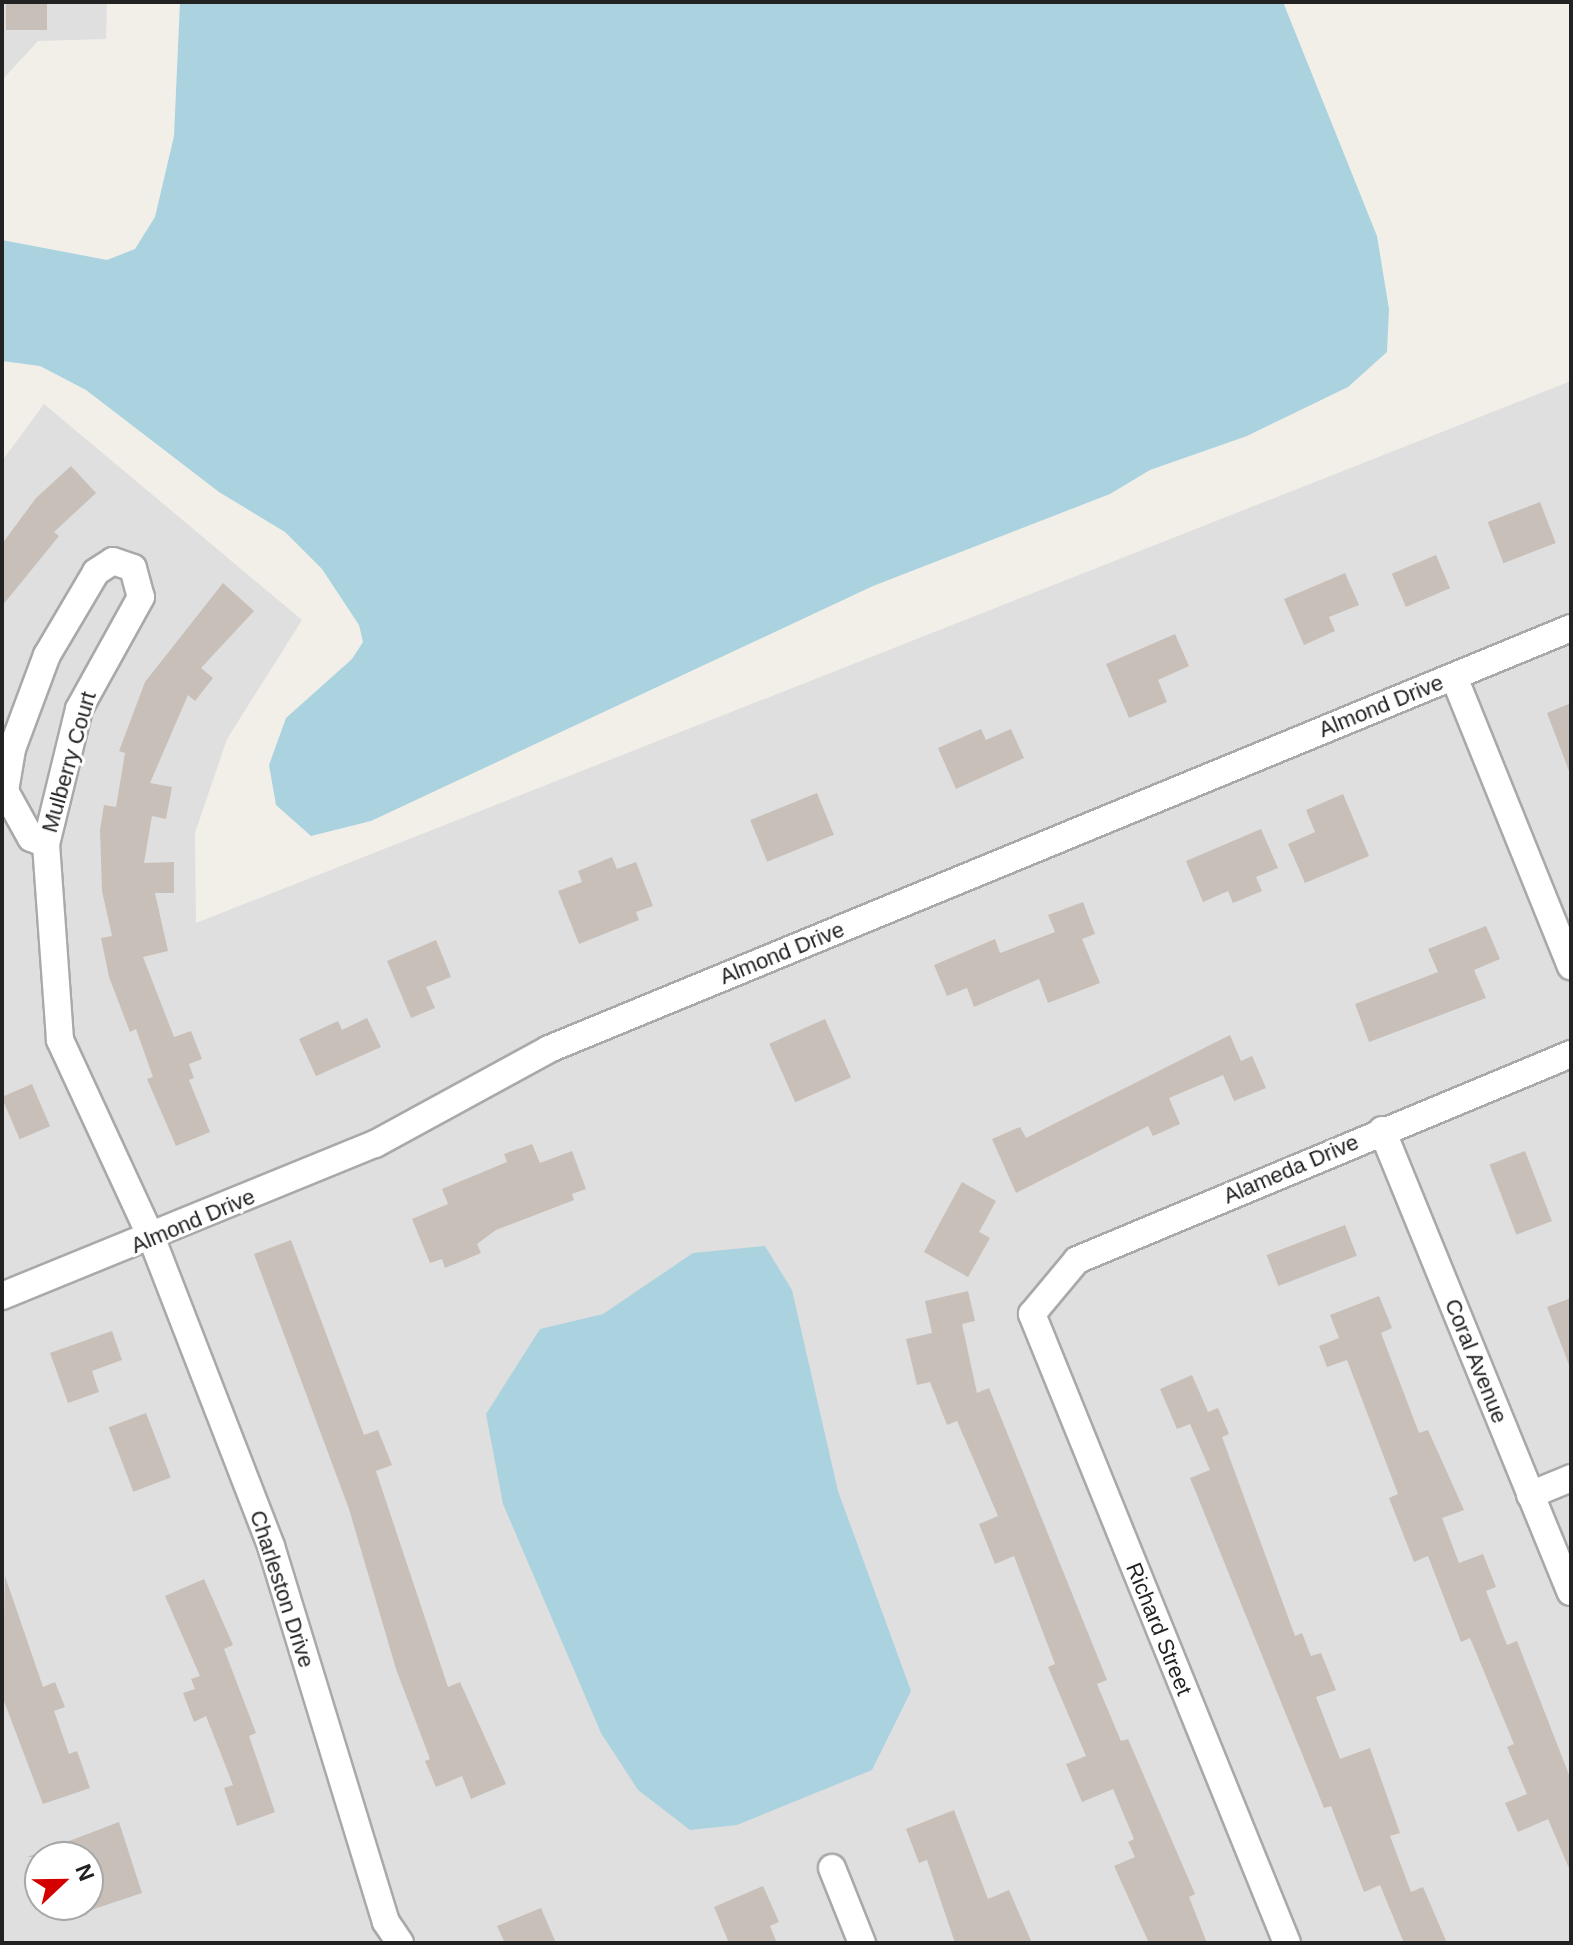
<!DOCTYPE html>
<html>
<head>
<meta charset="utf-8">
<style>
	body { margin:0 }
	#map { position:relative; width:1573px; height:1945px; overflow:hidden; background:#f2efe9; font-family:Arial,sans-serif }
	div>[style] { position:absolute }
	.residential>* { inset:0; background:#e0dfdf }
	.water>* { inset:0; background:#aad3df }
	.building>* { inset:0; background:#c7bfb8; transform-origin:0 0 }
	.roads { filter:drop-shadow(2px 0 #a9a9a9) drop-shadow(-2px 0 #a9a9a9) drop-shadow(0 2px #a9a9a9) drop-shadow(0 -2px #a9a9a9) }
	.minor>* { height:26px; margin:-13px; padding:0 13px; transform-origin:13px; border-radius:13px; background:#fff }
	span { translate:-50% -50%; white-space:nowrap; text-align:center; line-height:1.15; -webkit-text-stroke:6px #fff; paint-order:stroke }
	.street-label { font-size:22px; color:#222 }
	.frame { position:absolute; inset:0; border:4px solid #222; pointer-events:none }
	.north { position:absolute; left:24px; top:1841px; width:80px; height:80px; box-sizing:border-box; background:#fff; border:2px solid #a7a7a7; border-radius:50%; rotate:68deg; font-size:22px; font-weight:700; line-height:32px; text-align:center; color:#222 }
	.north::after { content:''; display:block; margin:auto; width:28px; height:36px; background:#d40000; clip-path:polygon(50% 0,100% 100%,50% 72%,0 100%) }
</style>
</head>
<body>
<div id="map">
	<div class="residential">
		<i style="clip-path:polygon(2px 2px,107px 2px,106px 39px,38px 41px,2px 80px)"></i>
		<i style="clip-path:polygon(evenodd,1571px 381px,1571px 1943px,2px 1943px,2px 461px,44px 404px,302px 620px,227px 739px,195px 833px,196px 923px,1571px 381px,40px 1857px,88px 1857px,88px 1905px,40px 1905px,40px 1857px)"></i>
	</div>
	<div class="water">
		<i style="clip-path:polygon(180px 2px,1283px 2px,1377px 236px,1389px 309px,1387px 352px,1348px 387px,1247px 436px,1150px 470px,1110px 494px,873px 586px,371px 821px,311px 836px,276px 805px,269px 765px,286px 718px,352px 659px,363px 642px,359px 625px,322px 569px,285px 532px,219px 492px,86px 390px,40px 366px,2px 361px,2px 240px,107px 260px,135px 249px,155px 217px,174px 136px)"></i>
		<i style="clip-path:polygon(765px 1246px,792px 1290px,838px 1491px,911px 1691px,872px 1770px,737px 1825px,690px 1830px,638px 1790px,601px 1733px,503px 1504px,486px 1414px,540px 1329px,603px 1314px,693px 1253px)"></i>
	</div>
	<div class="building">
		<i style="left:6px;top:2px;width:41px;height:28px"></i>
		<i style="clip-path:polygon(71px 466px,96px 493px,54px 532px,59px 536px,2px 606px,2px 544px,36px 498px)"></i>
		<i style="left:1540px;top:502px;width:44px;height:56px;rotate:69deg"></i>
		<i style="left:1436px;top:555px;width:36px;height:48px;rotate:67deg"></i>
		<i style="clip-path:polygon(1345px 573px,1359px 605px,1329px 617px,1335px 631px,1304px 645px,1284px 599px)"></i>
		<i style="clip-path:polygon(223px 583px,254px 611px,201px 668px,213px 678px,195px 701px,188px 695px,150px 783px,172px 787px,166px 819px,152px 816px,144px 863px,174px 862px,174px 893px,155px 893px,168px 951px,143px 957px,174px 1037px,191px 1031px,202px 1059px,189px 1064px,194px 1078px,189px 1080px,210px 1132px,176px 1146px,147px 1079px,153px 1077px,136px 1029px,130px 1032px,109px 977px,101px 938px,112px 936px,102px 891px,100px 830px,104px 805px,116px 807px,125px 753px,119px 751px,145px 682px)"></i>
		<i style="clip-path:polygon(1175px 634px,1189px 666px,1158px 680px,1167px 702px,1129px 718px,1106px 664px)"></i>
		<i style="clip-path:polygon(1571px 703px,1571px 771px,1569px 771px,1547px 713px)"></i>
		<i style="clip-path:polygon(981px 729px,986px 740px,1011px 729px,1024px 758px,956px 789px,938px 748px)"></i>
		<i style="left:817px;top:793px;width:45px;height:72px;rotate:68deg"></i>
		<i style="clip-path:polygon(1343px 794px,1369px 856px,1305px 883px,1288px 844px,1315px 832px,1306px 810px)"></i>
		<i style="clip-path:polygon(1261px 829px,1278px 868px,1256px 877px,1262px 891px,1233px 903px,1228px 891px,1203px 902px,1186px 861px)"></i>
		<i style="clip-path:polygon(612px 857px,617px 869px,636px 862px,653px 906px,636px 912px,639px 920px,579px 944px,558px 891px,582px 882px,578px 871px)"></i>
		<i style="clip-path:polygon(1083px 902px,1095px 934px,1082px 939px,1100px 983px,1048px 1003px,1039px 979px,974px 1007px,967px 988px,947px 996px,934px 965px,995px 939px,1000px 953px,1055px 932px,1048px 915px)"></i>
		<i style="clip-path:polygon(1486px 926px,1500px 959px,1474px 970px,1486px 998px,1369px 1042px,1355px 1004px,1438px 972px,1428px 949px)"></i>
		<i style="clip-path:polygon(436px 940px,451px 977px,426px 987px,435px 1008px,411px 1018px,387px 961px)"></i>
		<i style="clip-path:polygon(367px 1018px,381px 1047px,316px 1076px,299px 1039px,338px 1021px,342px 1030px)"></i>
		<i style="left:825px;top:1019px;width:64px;height:61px;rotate:66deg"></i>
		<i style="clip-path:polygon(1230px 1035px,1241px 1061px,1252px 1056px,1266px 1088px,1234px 1101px,1223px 1075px,1169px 1098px,1180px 1124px,1153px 1136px,1148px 1126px,1016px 1193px,992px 1139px,1020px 1127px,1026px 1138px)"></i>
		<i style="left:32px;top:1084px;width:46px;height:33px;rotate:67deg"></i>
		<i style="clip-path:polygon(532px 1144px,540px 1163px,572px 1151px,586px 1189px,572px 1194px,574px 1200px,496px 1230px,477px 1244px,481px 1253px,445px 1268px,442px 1259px,430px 1263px,412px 1219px,448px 1204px,442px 1189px,507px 1162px,504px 1154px)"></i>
		<i style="left:1525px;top:1151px;width:75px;height:38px;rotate:69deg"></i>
		<i style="clip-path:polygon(962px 1182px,996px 1201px,979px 1232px,990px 1238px,968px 1277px,924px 1252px)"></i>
		<i style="left:1345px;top:1225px;width:33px;height:84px;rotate:69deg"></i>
		<i style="clip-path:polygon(291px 1240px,364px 1435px,378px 1430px,392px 1465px,376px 1471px,448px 1687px,460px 1682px,506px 1784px,471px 1799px,462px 1776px,436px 1787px,425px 1761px,430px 1759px,396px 1669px,349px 1509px,254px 1254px)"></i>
		<i style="clip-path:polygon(968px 1291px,975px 1321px,962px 1324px,977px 1393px,989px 1388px,1107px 1680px,1097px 1684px,1121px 1741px,1128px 1739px,1195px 1894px,1189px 1897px,1207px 1943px,1149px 1943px,1114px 1866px,1135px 1857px,1128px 1842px,1134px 1839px,1113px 1789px,1082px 1802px,1066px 1764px,1086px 1756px,1048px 1667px,1055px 1664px,1014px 1556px,995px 1564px,979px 1524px,998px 1516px,957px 1421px,947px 1425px,930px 1382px,917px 1385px,906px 1339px,932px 1333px,925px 1301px)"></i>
		<i style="clip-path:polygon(1379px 1296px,1392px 1328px,1381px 1333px,1419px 1433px,1428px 1430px,1464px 1510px,1442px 1518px,1459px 1563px,1483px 1554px,1496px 1587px,1486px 1591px,1507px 1645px,1517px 1641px,1571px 1780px,1571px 1873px,1548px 1819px,1518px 1832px,1505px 1803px,1527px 1794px,1507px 1747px,1514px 1744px,1470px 1638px,1461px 1642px,1428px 1556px,1414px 1562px,1389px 1498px,1398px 1494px,1347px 1360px,1327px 1367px,1319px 1346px,1339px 1338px,1330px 1315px)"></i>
		<i style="clip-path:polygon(1571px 1298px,1571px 1365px,1569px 1365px,1547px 1307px)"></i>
		<i style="clip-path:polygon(112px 1331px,122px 1360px,92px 1371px,99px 1392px,68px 1403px,50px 1353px)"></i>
		<i style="clip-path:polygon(1192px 1375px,1208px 1412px,1218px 1408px,1229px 1434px,1222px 1437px,1295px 1636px,1302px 1633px,1311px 1656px,1321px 1653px,1336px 1690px,1316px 1697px,1340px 1759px,1370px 1748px,1400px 1833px,1390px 1836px,1411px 1892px,1423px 1887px,1447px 1943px,1404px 1943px,1380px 1885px,1364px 1892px,1331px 1806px,1324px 1808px,1190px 1478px,1210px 1470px,1190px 1424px,1177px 1429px,1160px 1389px)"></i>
		<i style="left:146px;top:1413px;width:69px;height:40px;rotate:69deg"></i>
		<i style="clip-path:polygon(5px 1576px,43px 1687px,55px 1682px,65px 1707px,54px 1711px,69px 1754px,77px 1751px,90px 1788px,43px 1804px,2px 1696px)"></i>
		<i style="clip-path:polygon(204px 1579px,233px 1645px,224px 1649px,256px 1733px,249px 1736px,275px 1812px,237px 1826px,224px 1788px,233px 1785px,206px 1716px,194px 1722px,183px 1693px,195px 1689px,191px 1679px,200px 1676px,165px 1596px)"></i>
		<i style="clip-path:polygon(954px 1810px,988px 1899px,1009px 1890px,1032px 1943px,955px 1943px,927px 1860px,919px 1863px,906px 1829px)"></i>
		<i style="clip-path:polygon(119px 1822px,142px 1893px,88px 1911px,88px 1857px,27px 1857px)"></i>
		<i style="clip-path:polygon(763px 1886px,779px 1922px,770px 1926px,777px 1943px,729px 1943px,714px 1907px)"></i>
		<i style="clip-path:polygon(541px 1908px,556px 1943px,505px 1943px,497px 1926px)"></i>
	</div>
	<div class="roads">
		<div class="minor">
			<i style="left:1454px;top:677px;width:312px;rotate:68deg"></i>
			<i style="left:46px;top:844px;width:16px;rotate:-158deg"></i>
			<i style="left:31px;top:838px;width:54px;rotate:-119deg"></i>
			<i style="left:5px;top:791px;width:43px;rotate:-80.5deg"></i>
			<i style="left:12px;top:749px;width:100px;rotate:-69.6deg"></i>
			<i style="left:47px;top:655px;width:96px;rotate:-59.4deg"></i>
			<i style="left:96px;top:572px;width:20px;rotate:-33deg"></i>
			<i style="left:113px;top:561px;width:21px;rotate:19deg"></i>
			<i style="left:133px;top:568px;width:30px;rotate:75deg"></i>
			<i style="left:141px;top:597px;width:128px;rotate:119deg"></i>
			<i style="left:79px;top:709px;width:139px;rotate:103.7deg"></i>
			<i style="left:46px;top:844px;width:196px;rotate:85.9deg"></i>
			<i style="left:60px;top:1040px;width:219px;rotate:65.2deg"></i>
			<i style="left:152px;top:1239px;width:329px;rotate:68.8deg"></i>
			<i style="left:271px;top:1546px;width:393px;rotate:73deg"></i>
			<i style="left:386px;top:1922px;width:25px;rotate:56deg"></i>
			<i style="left:1382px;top:1130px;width:499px;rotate:67.8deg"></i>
			<i style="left:2px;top:1296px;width:403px;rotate:-22.2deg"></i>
			<i style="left:375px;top:1144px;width:198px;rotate:-28.6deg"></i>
			<i style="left:549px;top:1049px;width:1105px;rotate:-22.39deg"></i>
			<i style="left:1530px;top:1495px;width:44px;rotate:-22.5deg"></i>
			<i style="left:832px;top:1868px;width:81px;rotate:68.2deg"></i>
			<i style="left:1287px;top:1943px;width:679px;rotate:-112.07deg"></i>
			<i style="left:1032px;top:1314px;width:70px;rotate:-50.2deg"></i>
			<i style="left:1077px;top:1260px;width:535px;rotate:-22.64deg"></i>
		</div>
	</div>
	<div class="street-label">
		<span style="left:1381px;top:706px;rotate:-22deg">Almond Drive</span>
		<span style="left:69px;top:762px;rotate:-74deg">Mulberry Court</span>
		<span style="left:782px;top:953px;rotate:-22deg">Almond Drive</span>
		<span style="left:1291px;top:1169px;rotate:-23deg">Alameda Drive</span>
		<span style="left:193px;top:1221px;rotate:-23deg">Almond Drive</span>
		<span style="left:1476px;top:1361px;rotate:68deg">Coral Avenue</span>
		<span style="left:282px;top:1589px;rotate:72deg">Charleston Drive</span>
		<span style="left:1159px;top:1629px;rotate:68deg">Richard Street</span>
	</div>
	<div class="frame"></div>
	<div class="north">N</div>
</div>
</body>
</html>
